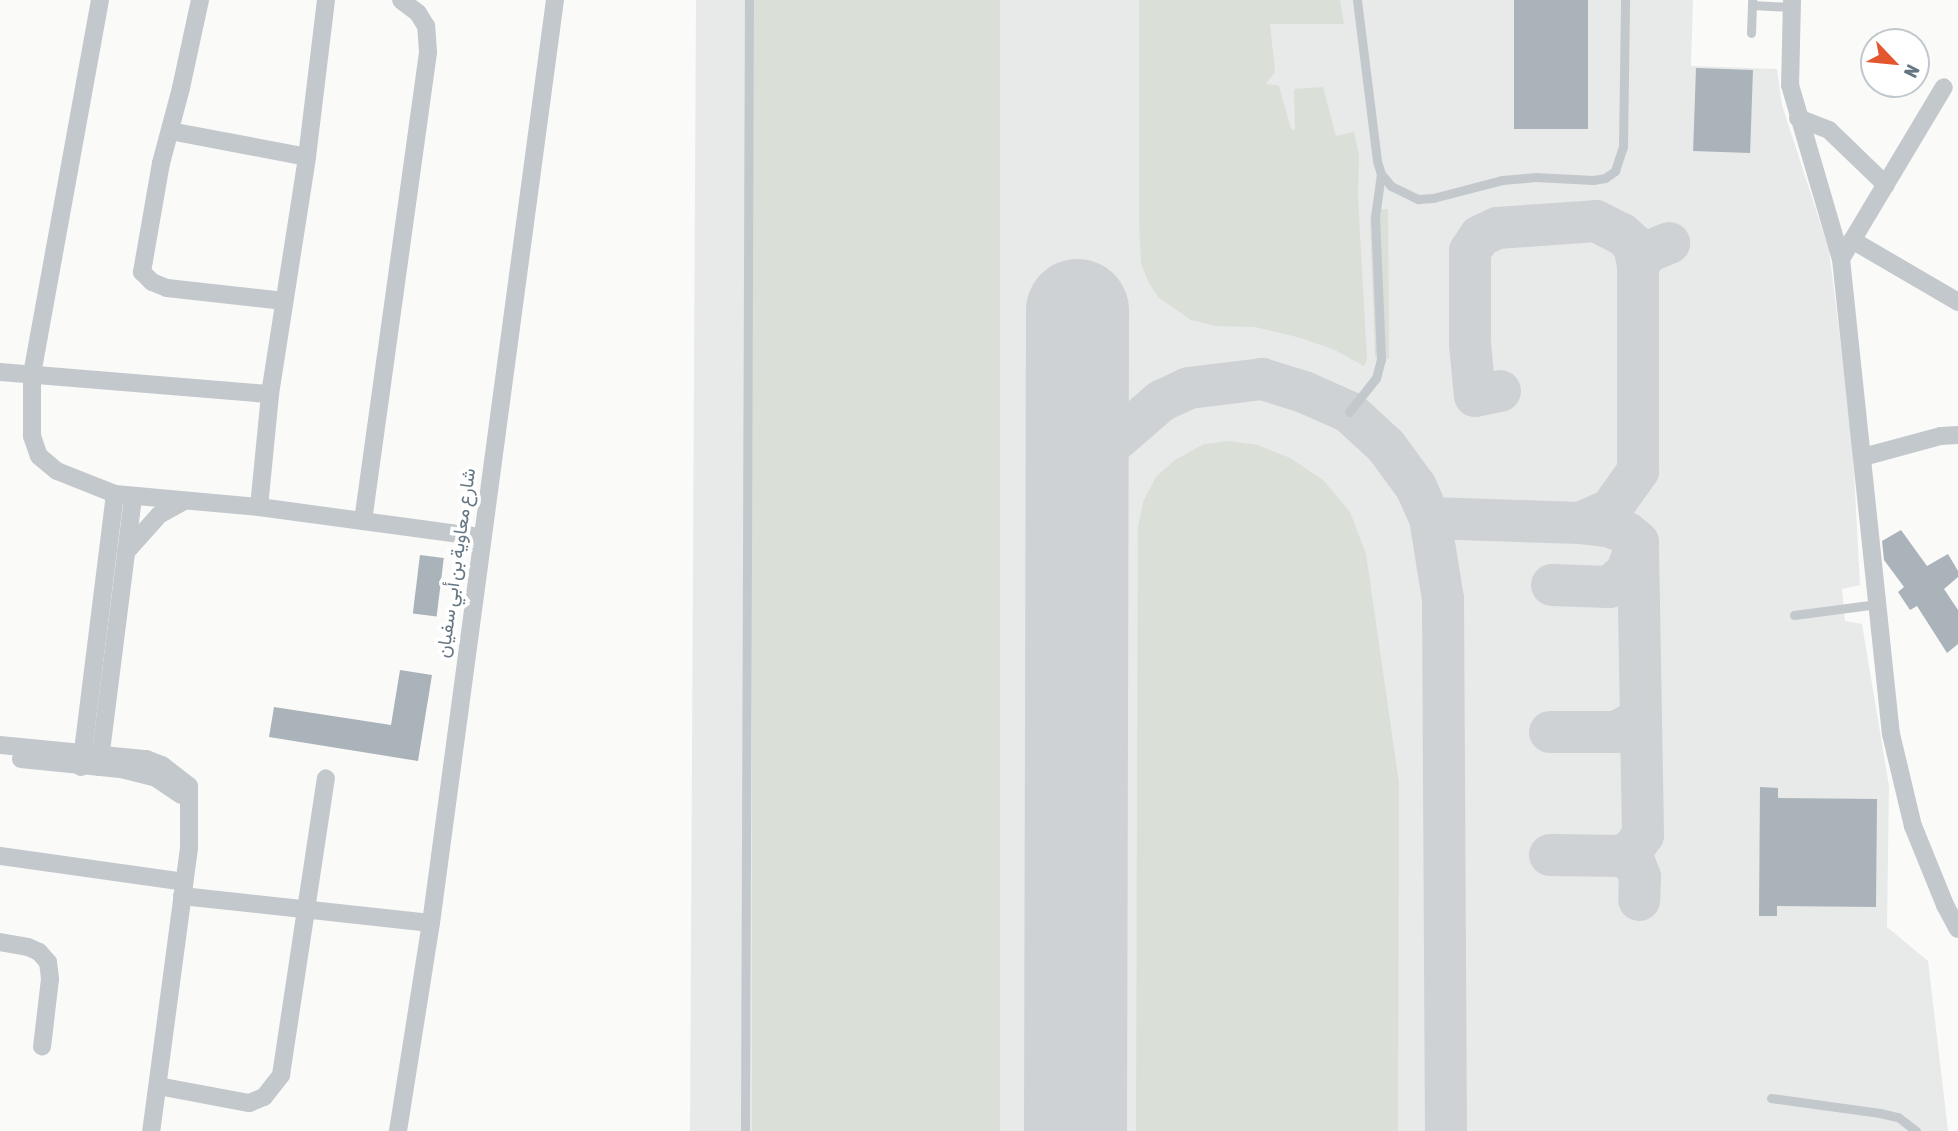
<!DOCTYPE html>
<html>
<head>
<meta charset="utf-8">
<style>
	body { margin:0 }
	#map { position:relative; width:1958px; height:1131px; overflow:hidden; background:#fafaf8; font-family:"Asap Condensed",Vazirmatn,sans-serif }
	div>[style] { position:absolute }
	.built>* { inset:0; background:#e8e9e9 }
	.green>* { inset:0; background:#dadfd7; transform-origin:0 0 }
	.taxiway>* { height:42px; margin:-21px; padding:0 21px; transform-origin:21px; border-radius:21px; background:#ced2d4 }
	.runway>* { height:103px; margin:-51.5px; padding:0 51.5px; transform-origin:51.5px; border-radius:51.5px; background:#ced2d4 }
	.building>* { inset:0; background:#aab3b9; transform-origin:0 0 }
	.lane>* { height:9px; margin:-4.5px; padding:0 4.5px; transform-origin:4.5px; border-radius:4.5px; background:#c3c8cc }
	.street>* { height:18px; margin:-9px; padding:0 9px; transform-origin:9px; border-radius:9px; background:#c3c8cc }
	span { translate:-50% -50%; white-space:nowrap; text-align:center; line-height:1.15; -webkit-text-stroke:7px #fff; paint-order:stroke }
	.street-label { font-size:19px; color:#657683 }
	.north { position:absolute; left:1860px; top:28px; width:70px; height:70px; box-sizing:border-box; background:#fff; border:2px solid #c1c8cd; border-radius:50%; rotate:116deg; font-size:19px; font-weight:700; line-height:28px; text-align:center; color:#657683 }
	.north::after { content:''; display:block; margin:auto; width:24px; height:32px; background:#e4572e; clip-path:polygon(50% 0,100% 100%,50% 72%,0 100%) }
</style>
</head>
<body>
<div id="map">
	<div class="built">
		<i style="clip-path:polygon(696px 0,1693px 0,1691px 66px,1777px 69px,1782px 105px,1829px 250px,1852px 435px,1860px 585px,1842px 589px,1845px 621px,1862px 624px,1889px 786px,1887px 927px,1928px 961px,1948px 1131px,690px 1131px)"></i>
	</div>
	<div class="green">
		<i style="left:752px;top:0;width:248px;height:1131px"></i>
		<i style="clip-path:polygon(1139px 0,1340px 0,1344px 24px,1270px 24px,1275px 72px,1266px 84px,1279px 86px,1291px 129px,1295px 130px,1294px 89px,1323px 87px,1336px 136px,1354px 132px,1359px 155px,1358px 198px,1367px 360px,1364px 366px,1335px 350px,1301px 338px,1255px 327px,1216px 326px,1191px 320px,1159px 298px,1149px 283px,1141px 263px,1139px 222px)"></i>
		<i style="clip-path:polygon(1388px 209px,1389px 359px,1375px 357px,1370px 219px,1372px 210px)"></i>
		<i style="clip-path:polygon(1229px 441px,1258px 445px,1290px 458px,1323px 480px,1350px 512px,1366px 554px,1399px 783px,1398px 1131px,1136px 1131px,1138px 527px,1143px 502px,1156px 477px,1175px 460px,1204px 444px)"></i>
	</div>
	<div class="taxiway">
		<i style="left:1500px;top:391px;width:25px;rotate:169deg"></i>
		<i style="left:1475px;top:396px;width:52px;rotate:-95.5deg"></i>
		<i style="left:1470px;top:344px;width:93px;rotate:-90deg"></i>
		<i style="left:1470px;top:251px;width:18px;rotate:-56deg"></i>
		<i style="left:1480px;top:236px;width:19px;rotate:-25deg"></i>
		<i style="left:1497px;top:228px;width:99px;rotate:-4deg"></i>
		<i style="left:1596px;top:221px;width:29px;rotate:27deg"></i>
		<i style="left:1622px;top:234px;width:16px;rotate:43deg"></i>
		<i style="left:1634px;top:245px;width:20px;rotate:79deg"></i>
		<i style="left:1430px;top:518px;width:150px;rotate:1.9deg"></i>
		<i style="left:1580px;top:523px;width:34px;rotate:-24deg"></i>
		<i style="left:1611px;top:509px;width:47px;rotate:-54.6deg"></i>
		<i style="left:1638px;top:471px;width:206px;rotate:-90deg"></i>
		<i style="left:1638px;top:265px;width:16px;rotate:-55deg"></i>
		<i style="left:1647px;top:252px;width:24px;rotate:-22deg"></i>
		<i style="left:1077px;top:523px;width:82px;rotate:-67.8deg"></i>
		<i style="left:1108px;top:447px;width:70px;rotate:-41deg"></i>
		<i style="left:1161px;top:401px;width:31px;rotate:-25deg"></i>
		<i style="left:1189px;top:388px;width:74px;rotate:-7deg"></i>
		<i style="left:1262px;top:379px;width:44px;rotate:17.2deg"></i>
		<i style="left:1304px;top:392px;width:49px;rotate:24deg"></i>
		<i style="left:1349px;top:412px;width:50px;rotate:42.6deg"></i>
		<i style="left:1386px;top:446px;width:51px;rotate:53.8deg"></i>
		<i style="left:1416px;top:487px;width:34px;rotate:66deg"></i>
		<i style="left:1430px;top:518px;width:82px;rotate:80.9deg"></i>
		<i style="left:1443px;top:599px;width:532px;rotate:89.68deg"></i>
		<i style="left:1552px;top:585px;width:57px;rotate:2deg"></i>
		<i style="left:1609px;top:587px;width:22px;rotate:-39deg"></i>
		<i style="left:1626px;top:573px;width:33px;rotate:-69deg"></i>
		<i style="left:1550px;top:732px;width:66px"></i>
		<i style="left:1616px;top:732px;width:27px;rotate:-28deg"></i>
		<i style="left:1550px;top:855px;width:72px;rotate:0.8deg"></i>
		<i style="left:1622px;top:856px;width:12px;rotate:-31deg"></i>
		<i style="left:1632px;top:850px;width:19px;rotate:-54deg"></i>
		<i style="left:1643px;top:835px;width:293px;rotate:-91deg"></i>
		<i style="left:1638px;top:542px;width:14px;rotate:-141deg"></i>
		<i style="left:1627px;top:533px;width:20px;rotate:-160deg"></i>
		<i style="left:1608px;top:526px;width:28px;rotate:-174deg"></i>
		<i style="left:1622px;top:856px;width:15px;rotate:32deg"></i>
		<i style="left:1635px;top:864px;width:14px;rotate:69deg"></i>
		<i style="left:1640px;top:877px;width:23px;rotate:92deg"></i>
	</div>
	<div class="runway">
		<i style="left:1075px;top:1131px;width:821px;rotate:-89.86deg"></i>
	</div>
	<div class="building">
		<i style="left:1514px;top:0;width:74px;height:129px"></i>
		<i style="left:1696px;top:68px;width:57px;height:83px;rotate:2deg"></i>
		<i style="clip-path:polygon(1901px 530px,1927px 566px,1948px 554px,1958px 571px,1958px 577px,1944px 589px,1958px 610px,1958px 644px,1947px 653px,1917px 606px,1910px 610px,1898px 592px,1904px 587px,1884px 560px,1882px 541px)"></i>
		<i style="left:420px;top:555px;width:24px;height:59px;rotate:7deg"></i>
		<i style="clip-path:polygon(400px 670px,432px 675px,418px 761px,269px 737px,274px 707px,391px 725px)"></i>
		<i style="clip-path:polygon(1760px 787px,1778px 788px,1778px 798px,1877px 799px,1876px 907px,1777px 906px,1777px 916px,1759px 916px)"></i>
	</div>
	<div class="lane">
		<i style="left:1357px;top:0;width:162px;rotate:82.9deg"></i>
		<i style="left:1377px;top:161px;width:14px;rotate:73deg"></i>
		<i style="left:1381px;top:174px;width:16px;rotate:50deg"></i>
		<i style="left:1391px;top:186px;width:30px;rotate:26deg"></i>
		<i style="left:1418px;top:199px;width:15px;rotate:-4deg"></i>
		<i style="left:1433px;top:198px;width:71px;rotate:-14.6deg"></i>
		<i style="left:1502px;top:180px;width:33px;rotate:-5deg"></i>
		<i style="left:1535px;top:177px;width:58px;rotate:3deg"></i>
		<i style="left:1593px;top:180px;width:12px;rotate:-9deg"></i>
		<i style="left:1605px;top:178px;width:12px;rotate:-35deg"></i>
		<i style="left:1615px;top:171px;width:25px;rotate:-72deg"></i>
		<i style="left:1623px;top:147px;width:147px;rotate:-89.2deg"></i>
		<i style="left:1752px;top:5px;width:40px;rotate:2.9deg"></i>
		<i style="left:1751px;top:33px;width:33px;rotate:-88deg"></i>
		<i style="left:1349px;top:412px;width:43px;rotate:-51.5deg"></i>
		<i style="left:1376px;top:378px;width:20px;rotate:-75deg"></i>
		<i style="left:1381px;top:359px;width:142px;rotate:-92.4deg"></i>
		<i style="left:1375px;top:217px;width:43px;rotate:-82.1deg"></i>
		<i style="left:1794px;top:615px;width:84px;rotate:-7.5deg"></i>
		<i style="left:1771px;top:1098px;width:110px;rotate:7.8deg"></i>
		<i style="left:1880px;top:1113px;width:18px;rotate:13deg"></i>
		<i style="left:1898px;top:1117px;width:23px;rotate:38deg"></i>
		<i style="left:745px;top:1131px;width:1131px;rotate:-89.8deg"></i>
	</div>
	<div class="street">
		<i style="left:100px;top:0;width:381px;rotate:100.3deg"></i>
		<i style="left:32px;top:375px;width:61px;rotate:90deg"></i>
		<i style="left:32px;top:436px;width:21px;rotate:71deg"></i>
		<i style="left:39px;top:456px;width:23px;rotate:40deg"></i>
		<i style="left:57px;top:471px;width:62px;rotate:21.6deg"></i>
		<i style="left:115px;top:494px;width:145px;rotate:5.2deg"></i>
		<i style="left:259px;top:507px;width:223px;rotate:7.7deg"></i>
		<i style="left:200px;top:0;width:90px;rotate:102.2deg"></i>
		<i style="left:181px;top:88px;width:78px;rotate:104.9deg"></i>
		<i style="left:161px;top:163px;width:111px;rotate:99.9deg"></i>
		<i style="left:142px;top:272px;width:14px;rotate:45deg"></i>
		<i style="left:152px;top:282px;width:16px;rotate:22deg"></i>
		<i style="left:167px;top:288px;width:118px;rotate:6.3deg"></i>
		<i style="left:1792px;top:0;width:85px;rotate:91.3deg"></i>
		<i style="left:1790px;top:85px;width:181px;rotate:73.7deg"></i>
		<i style="left:1841px;top:259px;width:478px;rotate:84deg"></i>
		<i style="left:1891px;top:734px;width:95px;rotate:76.6deg"></i>
		<i style="left:1913px;top:826px;width:85px;rotate:67.9deg"></i>
		<i style="left:1945px;top:905px;width:27px;rotate:62deg"></i>
		<i style="left:1798px;top:118px;width:33px;rotate:21deg"></i>
		<i style="left:1829px;top:130px;width:79px;rotate:44deg"></i>
		<i style="left:170px;top:131px;width:139px;rotate:10.7deg"></i>
		<i style="left:1852px;top:240px;width:123px;rotate:30.3deg"></i>
		<i style="left:1841px;top:259px;width:200px;rotate:-59.1deg"></i>
		<i style="left:0;top:372px;width:271px;rotate:4.7deg"></i>
		<i style="left:1863px;top:457px;width:81px;rotate:-15.1deg"></i>
		<i style="left:1941px;top:436px;width:17px;rotate:-3deg"></i>
		<i style="left:259px;top:507px;width:114px;rotate:-84.4deg"></i>
		<i style="left:270px;top:394px;width:240px;rotate:-81.1deg"></i>
		<i style="left:307px;top:157px;width:158px;rotate:-83.1deg"></i>
		<i style="left:363px;top:521px;width:473px;rotate:-82.1deg"></i>
		<i style="left:428px;top:52px;width:26px;rotate:-94deg"></i>
		<i style="left:426px;top:26px;width:15px;rotate:-122deg"></i>
		<i style="left:418px;top:13px;width:21px;rotate:-143deg"></i>
		<i style="left:126px;top:552px;width:50px;rotate:-48.3deg"></i>
		<i style="left:159px;top:515px;width:26px;rotate:-29deg"></i>
		<i style="left:0;top:745px;width:147px;rotate:5.5deg"></i>
		<i style="left:146px;top:759px;width:17px;rotate:21deg"></i>
		<i style="left:162px;top:765px;width:34px;rotate:38deg"></i>
		<i style="left:189px;top:786px;width:62px;rotate:90deg"></i>
		<i style="left:189px;top:848px;width:286px;rotate:97.6deg"></i>
		<i style="left:21px;top:759px;width:100px;rotate:5.7deg"></i>
		<i style="left:121px;top:769px;width:36px;rotate:14deg"></i>
		<i style="left:156px;top:778px;width:30px;rotate:34deg"></i>
		<i style="left:81px;top:767px;width:275px;rotate:-82.9deg"></i>
		<i style="left:99px;top:767px;width:273px;rotate:-82.8deg"></i>
		<i style="left:0;top:856px;width:186px;rotate:8deg"></i>
		<i style="left:182px;top:896px;width:250px;rotate:6.2deg"></i>
		<i style="left:0;top:942px;width:28px;rotate:10deg"></i>
		<i style="left:28px;top:947px;width:12px;rotate:24deg"></i>
		<i style="left:39px;top:952px;width:13px;rotate:48deg"></i>
		<i style="left:48px;top:962px;width:17px;rotate:83deg"></i>
		<i style="left:50px;top:979px;width:68px;rotate:96.7deg"></i>
		<i style="left:158px;top:1086px;width:93px;rotate:10.6deg"></i>
		<i style="left:249px;top:1103px;width:16px;rotate:-22deg"></i>
		<i style="left:264px;top:1097px;width:28px;rotate:-52deg"></i>
		<i style="left:281px;top:1075px;width:300px;rotate:-81.4deg"></i>
		<i style="left:398px;top:1131px;width:211px;rotate:-81deg"></i>
		<i style="left:431px;top:923px;width:931px;rotate:-82.35deg"></i>
	</div>
	<div class="street-label">
		<span style="left:456px;top:563px;rotate:-82deg">شارع معاوية بن أبي سفيان</span>
	</div>
	<div class="north">N</div>
</div>
</body>
</html>
